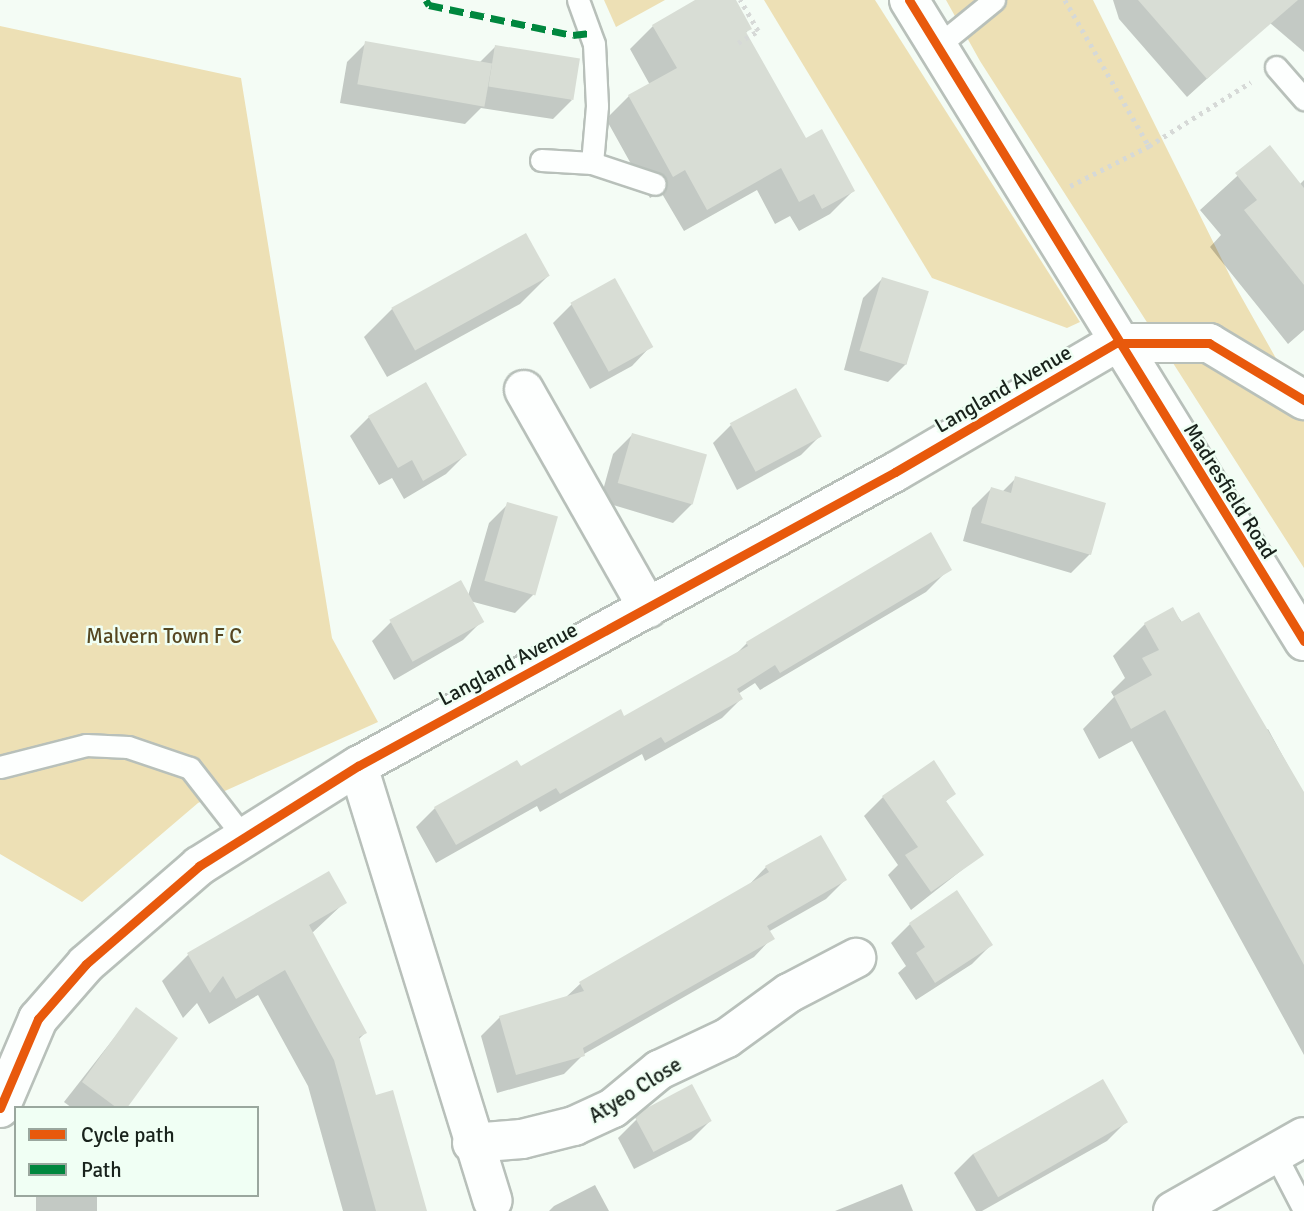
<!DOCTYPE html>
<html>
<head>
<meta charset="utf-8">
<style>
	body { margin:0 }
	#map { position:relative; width:1304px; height:1211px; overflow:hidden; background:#f4fcf5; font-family:Signika,sans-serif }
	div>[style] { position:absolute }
	.green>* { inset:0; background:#ede0b5 }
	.shadow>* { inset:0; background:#0003; transform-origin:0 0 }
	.building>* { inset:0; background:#d8ddd5; transform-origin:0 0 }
	.path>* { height:4.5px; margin-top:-2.25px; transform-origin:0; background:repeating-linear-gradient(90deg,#d6d9d7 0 3.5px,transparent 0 8.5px) }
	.roads { filter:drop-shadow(2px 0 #b8c0ba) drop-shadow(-2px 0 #b8c0ba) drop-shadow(0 2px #b8c0ba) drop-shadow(0 -2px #b8c0ba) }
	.lane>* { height:21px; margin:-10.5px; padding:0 10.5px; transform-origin:10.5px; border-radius:10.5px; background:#fdfffe }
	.street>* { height:38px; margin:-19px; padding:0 19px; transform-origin:19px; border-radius:19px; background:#fdfffe }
	.secondary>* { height:38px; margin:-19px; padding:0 19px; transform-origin:19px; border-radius:19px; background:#fdfffe }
	.quiet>* { height:7px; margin-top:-3.5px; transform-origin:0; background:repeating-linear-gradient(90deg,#00873e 0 14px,transparent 0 21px) }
	.cycleway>* { height:9px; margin:-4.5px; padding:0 4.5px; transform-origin:4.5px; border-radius:4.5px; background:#e8590c }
	span { translate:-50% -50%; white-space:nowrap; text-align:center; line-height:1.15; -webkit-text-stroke:5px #f0fff4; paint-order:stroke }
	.street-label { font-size:21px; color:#19231c }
	.park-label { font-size:21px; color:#564721 }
	.legend { position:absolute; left:14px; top:1106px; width:245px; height:91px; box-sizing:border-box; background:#f0fff4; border:2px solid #9aa79e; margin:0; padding:9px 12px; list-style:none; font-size:21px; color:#19231c }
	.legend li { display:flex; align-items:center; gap:14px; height:35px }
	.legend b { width:35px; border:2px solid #9aa79e }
</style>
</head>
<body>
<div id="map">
	<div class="green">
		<i style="clip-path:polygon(604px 0,665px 0,616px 27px)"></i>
		<i style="clip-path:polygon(764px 0,875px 0,1080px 322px,1067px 328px,932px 278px)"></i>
		<i style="clip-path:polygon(946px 0,1093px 0,1234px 284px,1304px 408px,1304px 568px,980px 61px)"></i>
		<i style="clip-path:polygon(0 26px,241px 78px,332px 638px,378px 722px,198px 803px,82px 902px,0 854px)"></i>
	</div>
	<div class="shadow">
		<i style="clip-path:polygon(699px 0,734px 0,750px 28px,745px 34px,805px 140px,853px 191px,830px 214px,799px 231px,790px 216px,775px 224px,757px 190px,684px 231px,661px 192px,650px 198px,606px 119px,629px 96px,650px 85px,630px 49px,653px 26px)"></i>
		<i style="clip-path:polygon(1113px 0,1224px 0,1255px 35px,1187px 97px,1119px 19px)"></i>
		<i style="clip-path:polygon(1278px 0,1304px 0,1304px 52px,1263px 17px)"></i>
		<i style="clip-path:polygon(366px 43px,480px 62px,496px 46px,572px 100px,553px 119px,481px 108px,465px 124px,340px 103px,347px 62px)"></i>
		<i style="clip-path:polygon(1269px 147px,1299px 185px,1304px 180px,1304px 330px,1288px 344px,1210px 247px,1221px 235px,1200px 210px)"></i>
		<i style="clip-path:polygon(548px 276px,520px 304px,387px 377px,364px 337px,392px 309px)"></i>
		<i style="clip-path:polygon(882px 279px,907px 363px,888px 382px,844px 370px,863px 298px)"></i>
		<i style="clip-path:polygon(572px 304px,650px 347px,632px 366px,590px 389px,553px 323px)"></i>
		<i style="clip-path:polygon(369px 417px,465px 455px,446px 474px,404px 499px,392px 478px,379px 485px,350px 436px)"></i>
		<i style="clip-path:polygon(731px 425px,820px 436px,801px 455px,737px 490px,713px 443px)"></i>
		<i style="clip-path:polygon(632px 435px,692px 504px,673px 523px,600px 501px,613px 454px)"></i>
		<i style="clip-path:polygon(1016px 478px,1090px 554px,1071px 573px,963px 541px,972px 508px,991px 489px,1002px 492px)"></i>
		<i style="clip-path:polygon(508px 504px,534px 594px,515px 613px,470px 601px,482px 621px,463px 640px,394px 680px,372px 641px,391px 622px,468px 596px,489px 523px)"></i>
		<i style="clip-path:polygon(945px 573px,926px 592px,760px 690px,755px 683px,738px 694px,741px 699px,722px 718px,645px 761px,642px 754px,540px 812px,537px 806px,436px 863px,416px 827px,435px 808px,624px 718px,735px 655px,747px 643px)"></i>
		<i style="clip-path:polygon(1172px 609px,1264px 731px,1268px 729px,1304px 795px,1304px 1055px,1132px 741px,1099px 759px,1083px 729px,1114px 697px,1111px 692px,1125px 678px,1113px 656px,1145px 624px)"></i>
		<i style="clip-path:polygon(954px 793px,945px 802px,981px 855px,911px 910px,888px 875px,898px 865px,864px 816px,883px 797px)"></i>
		<i style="clip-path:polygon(766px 867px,845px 880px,826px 899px,768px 932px,772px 938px,754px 957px,584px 1054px,564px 1074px,497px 1093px,481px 1036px,500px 1017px,565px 998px,580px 984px,748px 886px)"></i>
		<i style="clip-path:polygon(344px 903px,311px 934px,365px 1033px,358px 1040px,375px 1097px,425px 1211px,343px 1211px,308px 1086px,258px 995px,209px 1024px,197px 1003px,183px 1018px,162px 981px,188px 955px)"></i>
		<i style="clip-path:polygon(910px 924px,991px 945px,972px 964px,916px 1000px,898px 973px,906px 966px,891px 943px)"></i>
		<i style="clip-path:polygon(136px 1010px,125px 1108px,72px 1108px,64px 1102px)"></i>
		<i style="clip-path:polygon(637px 1119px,710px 1121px,691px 1140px,634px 1169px,618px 1138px)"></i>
		<i style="clip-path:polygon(1126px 1122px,1107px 1141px,982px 1211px,976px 1211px,954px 1173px,973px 1154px)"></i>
		<i style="clip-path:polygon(902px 1184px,913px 1211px,835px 1211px)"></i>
		<i style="clip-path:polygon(595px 1185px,609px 1211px,549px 1211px,554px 1206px)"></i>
		<i style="left:36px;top:1195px;width:61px;height:16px"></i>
	</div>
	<div class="building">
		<i style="clip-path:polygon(695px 0,736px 0,752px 29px,746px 32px,806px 138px,822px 129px,855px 191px,822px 209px,814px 194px,799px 202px,781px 168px,707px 210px,685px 170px,673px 177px,628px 95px,677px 68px,652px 25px)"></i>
		<i style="clip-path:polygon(1138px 0,1298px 0,1207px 79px)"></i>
		<i style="left:365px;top:41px;width:129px;height:44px;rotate:10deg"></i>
		<i style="left:495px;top:45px;width:86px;height:42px;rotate:9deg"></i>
		<i style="clip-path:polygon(1270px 145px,1304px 188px,1304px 285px,1244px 210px,1257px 200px,1235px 173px)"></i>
		<i style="left:526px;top:233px;width:49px;height:154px;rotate:61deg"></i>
		<i style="left:882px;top:277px;width:49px;height:77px;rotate:17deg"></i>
		<i style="left:615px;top:278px;width:79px;height:51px;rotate:61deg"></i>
		<i style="clip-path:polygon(426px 382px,467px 455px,423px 481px,412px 460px,398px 468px,368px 416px)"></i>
		<i style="left:796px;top:388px;width:55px;height:75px;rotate:62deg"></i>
		<i style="left:632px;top:433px;width:78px;height:52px;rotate:16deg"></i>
		<i style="clip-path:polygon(1015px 476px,1106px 503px,1091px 555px,981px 523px,991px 487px,1011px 493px)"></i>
		<i style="left:507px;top:502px;width:53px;height:82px;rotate:16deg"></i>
		<i style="clip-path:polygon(931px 532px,952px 570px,780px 673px,775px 665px,737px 689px,743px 699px,665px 743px,661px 737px,560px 794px,556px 788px,456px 845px,434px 807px,517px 760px,521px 766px,621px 709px,624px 716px,748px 646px,746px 642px)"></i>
		<i style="left:461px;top:580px;width:48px;height:82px;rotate:61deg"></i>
		<i style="clip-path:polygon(1173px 607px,1181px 622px,1199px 612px,1304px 792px,1304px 965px,1165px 710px,1131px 729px,1114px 696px,1152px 675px,1142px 658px,1159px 650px,1144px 623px)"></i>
		<i style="clip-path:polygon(934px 760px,956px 794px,946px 801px,984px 855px,931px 892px,905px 855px,918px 847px,882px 796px)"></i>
		<i style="clip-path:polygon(821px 835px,847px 880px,767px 926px,775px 939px,583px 1048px,585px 1056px,516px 1075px,499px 1016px,584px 991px,579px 982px,769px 872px,765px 866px)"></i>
		<i style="clip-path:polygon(329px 871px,347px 903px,309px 925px,367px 1033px,359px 1037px,376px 1095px,393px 1090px,427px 1211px,376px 1211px,334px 1060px,285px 970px,236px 999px,223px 976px,210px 993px,187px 953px)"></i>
		<i style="clip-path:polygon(957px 890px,993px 945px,935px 983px,916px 953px,925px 947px,909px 923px)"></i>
		<i style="clip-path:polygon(136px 1007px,178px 1038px,127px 1108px,117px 1108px,82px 1082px)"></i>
		<i style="left:1103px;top:1079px;width:50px;height:150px;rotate:60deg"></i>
		<i style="left:692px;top:1084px;width:42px;height:66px;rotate:62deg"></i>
	</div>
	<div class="path">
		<i style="left:1065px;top:0;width:168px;rotate:60.1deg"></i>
		<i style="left:738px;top:43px;width:23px;rotate:-31deg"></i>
		<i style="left:758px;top:31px;width:36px;rotate:-120deg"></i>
		<i style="left:1070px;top:186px;width:89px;rotate:-26.9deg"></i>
		<i style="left:1149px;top:146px;width:120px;rotate:-32.1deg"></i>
	</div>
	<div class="roads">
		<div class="lane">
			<i style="left:578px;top:0;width:47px;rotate:70deg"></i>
			<i style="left:594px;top:44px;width:62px;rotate:87.2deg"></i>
			<i style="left:597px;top:106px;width:57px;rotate:95deg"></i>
			<i style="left:935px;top:48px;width:76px;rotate:-39.1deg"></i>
			<i style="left:1276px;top:67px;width:43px;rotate:48.8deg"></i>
			<i style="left:541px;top:160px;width:51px;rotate:3.4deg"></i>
			<i style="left:592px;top:163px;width:66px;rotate:18.4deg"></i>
			<i style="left:0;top:767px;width:89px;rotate:-14.3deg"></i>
			<i style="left:86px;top:745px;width:42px;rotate:2.7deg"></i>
			<i style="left:128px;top:747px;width:65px;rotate:18.7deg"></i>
			<i style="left:190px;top:768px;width:86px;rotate:52.1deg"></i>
			<i style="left:1275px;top:1154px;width:63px;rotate:62.6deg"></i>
		</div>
		<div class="street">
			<i style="left:524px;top:390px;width:251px;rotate:60.4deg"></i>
			<i style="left:358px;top:766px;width:455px;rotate:72.8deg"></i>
			<i style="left:0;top:1108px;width:97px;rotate:-66.9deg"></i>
			<i style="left:38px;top:1019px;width:73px;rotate:-48.9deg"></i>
			<i style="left:86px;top:964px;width:150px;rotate:-40.9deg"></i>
			<i style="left:199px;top:866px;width:188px;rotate:-32.2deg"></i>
			<i style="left:358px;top:766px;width:612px;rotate:-28.7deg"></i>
			<i style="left:895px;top:472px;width:256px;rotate:-30.3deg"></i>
			<i style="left:1116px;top:343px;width:93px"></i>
			<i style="left:1209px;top:343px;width:111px;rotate:31deg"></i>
			<i style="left:472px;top:1143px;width:50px;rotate:-4.6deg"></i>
			<i style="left:522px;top:1139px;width:54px;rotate:-14deg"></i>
			<i style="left:574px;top:1126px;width:43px;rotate:-24.8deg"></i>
			<i style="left:613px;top:1108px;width:60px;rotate:-39.6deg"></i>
			<i style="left:659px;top:1070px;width:75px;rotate:-25.2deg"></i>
			<i style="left:727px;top:1038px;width:77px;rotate:-36deg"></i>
			<i style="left:789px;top:993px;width:76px;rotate:-27.6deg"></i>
			<i style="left:1173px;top:1211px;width:150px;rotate:-29.5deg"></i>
		</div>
		<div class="secondary">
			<i style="left:909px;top:0;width:753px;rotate:58.36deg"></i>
		</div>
	</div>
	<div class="quiet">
		<i style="left:426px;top:0;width:6px;rotate:59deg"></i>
		<i style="left:429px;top:5px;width:147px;rotate:11.8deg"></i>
		<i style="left:573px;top:35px;width:17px;rotate:-7deg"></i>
	</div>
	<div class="cycleway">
		<i style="left:909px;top:0;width:753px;rotate:58.36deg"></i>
		<i style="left:0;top:1108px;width:97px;rotate:-66.9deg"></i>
		<i style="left:38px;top:1019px;width:73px;rotate:-48.9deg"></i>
		<i style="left:86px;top:964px;width:150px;rotate:-40.9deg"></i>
		<i style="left:199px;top:866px;width:188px;rotate:-32.2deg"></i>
		<i style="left:358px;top:766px;width:612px;rotate:-28.7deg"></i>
		<i style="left:895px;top:472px;width:256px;rotate:-30.3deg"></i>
		<i style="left:1116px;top:343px;width:93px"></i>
		<i style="left:1209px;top:343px;width:111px;rotate:31deg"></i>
	</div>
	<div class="street-label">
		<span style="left:1003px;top:389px;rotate:-30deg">Langland Avenue</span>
		<span style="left:1230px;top:491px;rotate:58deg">Madresfield Road</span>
		<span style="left:508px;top:664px;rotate:-28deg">Langland Avenue</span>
		<span style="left:635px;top:1090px;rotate:-32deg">Atyeo Close</span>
	</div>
	<div class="park-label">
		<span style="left:164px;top:636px">Malvern Town F C</span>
	</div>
	<ul class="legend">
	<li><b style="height:9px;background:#e8590c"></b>Cycle path</li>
	<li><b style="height:9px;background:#00873e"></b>Path</li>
	</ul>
</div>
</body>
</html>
